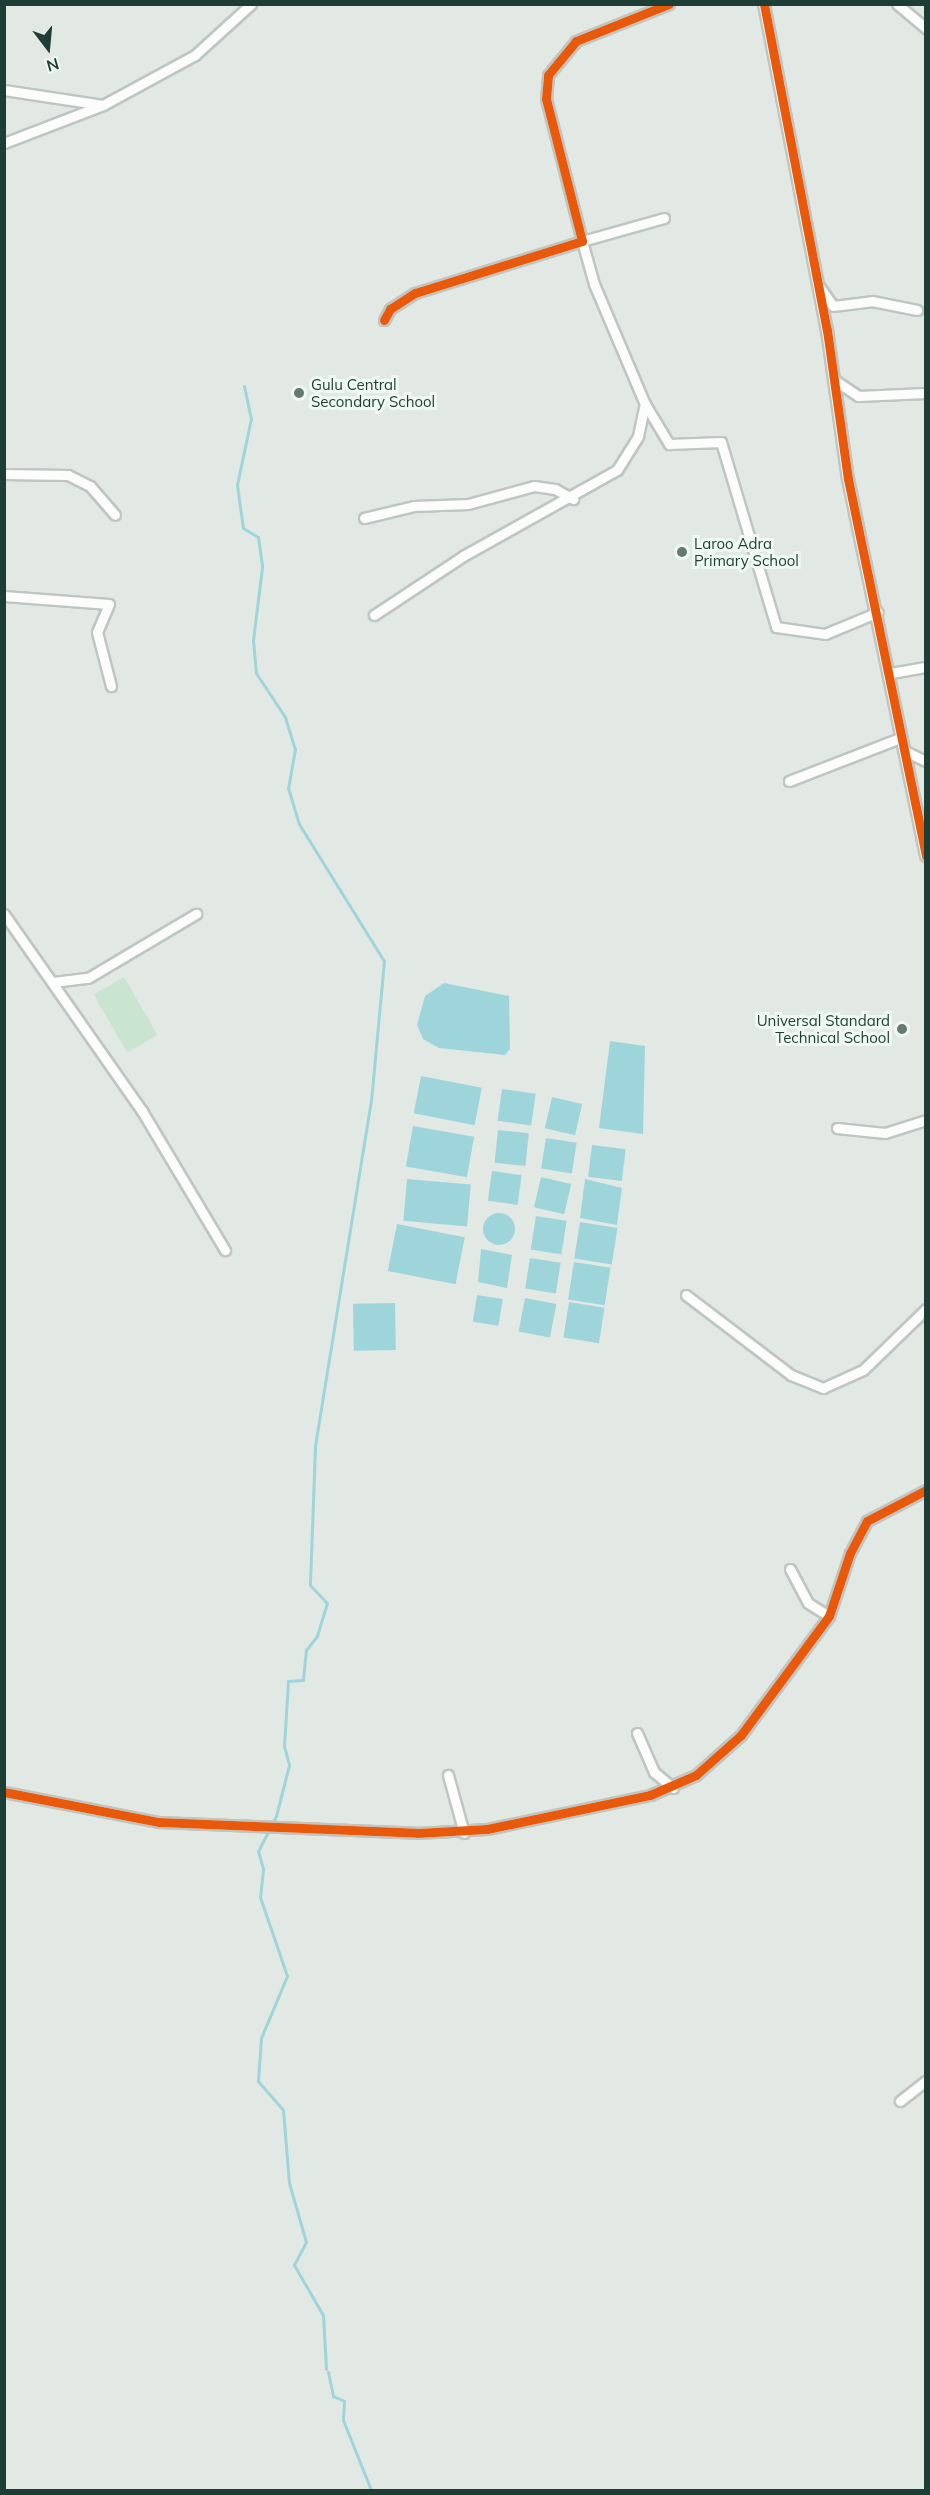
<!DOCTYPE html>
<html>
<head>
<meta charset="utf-8">
<style>
	body { margin:0 }
	#map { position:relative; width:930px; height:2495px; overflow:hidden; background:#e2e9e5; font-family:Mulish,sans-serif }
	div>[style] { position:absolute }
	.green>* { inset:0; background:#c9e4d0; transform-origin:0 0 }
	.water>* { inset:0; background:#9ed5db; transform-origin:0 0 }
	.round { border-radius:50% }
	.stream>* { height:3px; margin:-1.5px; padding:0 1.5px; transform-origin:1.5px; border-radius:1.5px; background:#9ed5db }
	.roads { filter:drop-shadow(2px 0 #bfc6c2) drop-shadow(-2px 0 #bfc6c2) drop-shadow(0 2px #bfc6c2) drop-shadow(0 -2px #bfc6c2) }
	.minor>* { height:9px; margin:-4.5px; padding:0 4.5px; transform-origin:4.5px; border-radius:4.5px; background:#fbfcfb }
	.tertiary>* { height:10px; margin:-5px; padding:0 5px; transform-origin:5px; border-radius:5px; background:#fbfcfb }
	.cycleway>* { height:9px; margin:-4.5px; padding:0 4.5px; transform-origin:4.5px; border-radius:4.5px; background:#e8590c }
	.dots>* { width:16px; height:16px; translate:-50% -50%; box-sizing:border-box; border:3px solid #f0f8f3; border-radius:50% }
	span { translate:-50% -50%; white-space:nowrap; text-align:center; line-height:1.15; -webkit-text-stroke:6px #f0f8f3; paint-order:stroke }
	.poi-label { font-size:15px; color:#1e3d34 }
	.left { translate:0 -50%; text-align:left }
	.right { translate:-100% -50%; text-align:right }
	.frame { position:absolute; inset:0; border:6px solid #1e3d34; pointer-events:none }
	.north { position:absolute; left:18px; top:18px; width:60px; height:60px; -webkit-text-stroke:4px #f0f8f3; paint-order:stroke; rotate:164deg; font-size:16px; font-weight:700; line-height:24px; text-align:center; color:#1e3d34 }
	.north::after { content:''; display:block; margin:auto; width:21px; height:27px; background:#1e3d34; clip-path:polygon(50% 0,100% 100%,50% 72%,0 100%) }
</style>
</head>
<body>
<div id="map">
	<div class="green">
		<i style="left:124px;top:977px;width:67px;height:35px;rotate:60deg"></i>
	</div>
	<div class="water">
		<i style="clip-path:polygon(444px 983px,509px 996px,510px 1049px,505px 1055px,439px 1048px,423px 1039px,417px 1025px,425px 996px)"></i>
		<i style="clip-path:polygon(610px 1041px,645px 1046px,643px 1134px,599px 1128px)"></i>
		<i style="left:421px;top:1076px;width:62px;height:38px;rotate:11deg"></i>
		<i style="left:502px;top:1089px;width:34px;height:32px;rotate:8deg"></i>
		<i style="left:552px;top:1097px;width:31px;height:32px;rotate:13deg"></i>
		<i style="left:413px;top:1126px;width:62px;height:41px;rotate:10deg"></i>
		<i style="left:498px;top:1130px;width:31px;height:33px;rotate:6deg"></i>
		<i style="left:546px;top:1138px;width:31px;height:31px;rotate:9deg"></i>
		<i style="left:592px;top:1145px;width:34px;height:32px;rotate:7deg"></i>
		<i style="left:492px;top:1171px;width:30px;height:30px;rotate:8deg"></i>
		<i style="left:541px;top:1177px;width:31px;height:31px;rotate:13deg"></i>
		<i style="left:407px;top:1179px;width:64px;height:42px;rotate:5deg"></i>
		<i style="clip-path:polygon(585px 1179px,622px 1188px,617px 1225px,580px 1218px)"></i>
		<i class="round" style="left:483px;top:1213px;width:32px;height:32px"></i>
		<i style="left:536px;top:1216px;width:31px;height:34px;rotate:9deg"></i>
		<i style="left:580px;top:1222px;width:38px;height:37px;rotate:9deg"></i>
		<i style="left:397px;top:1224px;width:69px;height:48px;rotate:11deg"></i>
		<i style="clip-path:polygon(481px 1249px,512px 1255px,507px 1288px,478px 1282px)"></i>
		<i style="left:530px;top:1258px;width:31px;height:31px;rotate:9deg"></i>
		<i style="left:574px;top:1262px;width:37px;height:38px;rotate:9deg"></i>
		<i style="left:477px;top:1295px;width:26px;height:27px;rotate:9deg"></i>
		<i style="left:525px;top:1298px;width:32px;height:34px;rotate:11deg"></i>
		<i style="left:569px;top:1302px;width:36px;height:36px;rotate:9deg"></i>
		<i style="left:395px;top:1303px;width:47px;height:42px;rotate:89deg"></i>
	</div>
	<div class="stream">
		<i style="left:244px;top:386px;width:33px;rotate:78deg"></i>
		<i style="left:251px;top:418px;width:68px;rotate:101.8deg"></i>
		<i style="left:237px;top:485px;width:43px;rotate:82.1deg"></i>
		<i style="left:243px;top:528px;width:17px;rotate:31deg"></i>
		<i style="left:258px;top:537px;width:30px;rotate:82deg"></i>
		<i style="left:262px;top:567px;width:74px;rotate:97deg"></i>
		<i style="left:253px;top:640px;width:33px;rotate:85deg"></i>
		<i style="left:256px;top:673px;width:53px;rotate:56.6deg"></i>
		<i style="left:285px;top:717px;width:34px;rotate:73deg"></i>
		<i style="left:295px;top:749px;width:40px;rotate:100deg"></i>
		<i style="left:288px;top:788px;width:38px;rotate:73deg"></i>
		<i style="left:299px;top:824px;width:161px;rotate:58.2deg"></i>
		<i style="left:384px;top:961px;width:140px;rotate:95.3deg"></i>
		<i style="left:371px;top:1100px;width:351px;rotate:99.2deg"></i>
		<i style="left:315px;top:1447px;width:138px;rotate:92.1deg"></i>
		<i style="left:310px;top:1585px;width:25px;rotate:47deg"></i>
		<i style="left:327px;top:1603px;width:34px;rotate:107deg"></i>
		<i style="left:317px;top:1636px;width:18px;rotate:128deg"></i>
		<i style="left:306px;top:1650px;width:30px;rotate:96deg"></i>
		<i style="left:303px;top:1680px;width:15px;rotate:176deg"></i>
		<i style="left:288px;top:1681px;width:65px;rotate:93.5deg"></i>
		<i style="left:284px;top:1746px;width:20px;rotate:75deg"></i>
		<i style="left:289px;top:1765px;width:53px;rotate:104.3deg"></i>
		<i style="left:276px;top:1816px;width:39px;rotate:117deg"></i>
		<i style="left:258px;top:1851px;width:19px;rotate:74deg"></i>
		<i style="left:263px;top:1869px;width:28px;rotate:96deg"></i>
		<i style="left:260px;top:1897px;width:83px;rotate:71.1deg"></i>
		<i style="left:287px;top:1976px;width:67px;rotate:112.8deg"></i>
		<i style="left:261px;top:2038px;width:43px;rotate:94deg"></i>
		<i style="left:258px;top:2081px;width:38px;rotate:49deg"></i>
		<i style="left:283px;top:2110px;width:73px;rotate:85.3deg"></i>
		<i style="left:289px;top:2183px;width:61px;rotate:73.9deg"></i>
		<i style="left:306px;top:2242px;width:26px;rotate:118deg"></i>
		<i style="left:294px;top:2265px;width:58px;rotate:59.9deg"></i>
		<i style="left:323px;top:2315px;width:54px;rotate:86.8deg"></i>
		<i style="left:328px;top:2372px;width:25px;rotate:78deg"></i>
		<i style="left:333px;top:2396px;width:12px;rotate:24deg"></i>
		<i style="left:344px;top:2401px;width:19px;rotate:93deg"></i>
		<i style="left:343px;top:2420px;width:75px;rotate:68.2deg"></i>
	</div>
	<div class="roads">
		<div class="minor">
			<i style="left:897px;top:4px;width:38px;rotate:40deg"></i>
			<i style="left:4px;top:90px;width:100px;rotate:8.6deg"></i>
			<i style="left:103px;top:105px;width:105px;rotate:-28.5deg"></i>
			<i style="left:195px;top:55px;width:76px;rotate:-42.3deg"></i>
			<i style="left:4px;top:143px;width:106px;rotate:-21deg"></i>
			<i style="left:664px;top:218px;width:85px;rotate:164.3deg"></i>
			<i style="left:582px;top:241px;width:45px;rotate:74.4deg"></i>
			<i style="left:594px;top:284px;width:130px;rotate:67deg"></i>
			<i style="left:645px;top:404px;width:47px;rotate:59deg"></i>
			<i style="left:669px;top:444px;width:52px;rotate:-2.2deg"></i>
			<i style="left:721px;top:442px;width:193px;rotate:73.4deg"></i>
			<i style="left:776px;top:627px;width:49px;rotate:8.1deg"></i>
			<i style="left:825px;top:634px;width:57px;rotate:-22.5deg"></i>
			<i style="left:819px;top:286px;width:24px;rotate:55deg"></i>
			<i style="left:833px;top:306px;width:39px;rotate:-7deg"></i>
			<i style="left:872px;top:301px;width:46px;rotate:11.3deg"></i>
			<i style="left:384px;top:320px;width:13px;rotate:-61deg"></i>
			<i style="left:390px;top:309px;width:30px;rotate:-33deg"></i>
			<i style="left:415px;top:293px;width:175px;rotate:-17.3deg"></i>
			<i style="left:582px;top:241px;width:146px;rotate:-104.2deg"></i>
			<i style="left:546px;top:99px;width:24px;rotate:-85deg"></i>
			<i style="left:548px;top:75px;width:44px;rotate:-50.5deg"></i>
			<i style="left:576px;top:41px;width:100px;rotate:-21.7deg"></i>
			<i style="left:833px;top:379px;width:30px;rotate:34deg"></i>
			<i style="left:858px;top:396px;width:68px;rotate:-2.5deg"></i>
			<i style="left:4px;top:474px;width:64px;rotate:0.9deg"></i>
			<i style="left:68px;top:475px;width:25px;rotate:27deg"></i>
			<i style="left:90px;top:486px;width:38px;rotate:49deg"></i>
			<i style="left:364px;top:518px;width:51px;rotate:-13.5deg"></i>
			<i style="left:414px;top:506px;width:54px;rotate:-2.1deg"></i>
			<i style="left:468px;top:504px;width:68px;rotate:-15.3deg"></i>
			<i style="left:534px;top:486px;width:21px;rotate:8deg"></i>
			<i style="left:555px;top:489px;width:21px;rotate:29deg"></i>
			<i style="left:4px;top:596px;width:105px;rotate:4.4deg"></i>
			<i style="left:109px;top:604px;width:30px;rotate:113deg"></i>
			<i style="left:97px;top:632px;width:56px;rotate:75.5deg"></i>
			<i style="left:374px;top:615px;width:107px;rotate:-33.5deg"></i>
			<i style="left:463px;top:556px;width:176px;rotate:-29.2deg"></i>
			<i style="left:617px;top:470px;width:40px;rotate:-58deg"></i>
			<i style="left:638px;top:436px;width:33px;rotate:-78deg"></i>
			<i style="left:891px;top:673px;width:36px;rotate:-10deg"></i>
			<i style="left:903px;top:750px;width:25px;rotate:26deg"></i>
			<i style="left:789px;top:781px;width:119px;rotate:-21.2deg"></i>
			<i style="left:4px;top:914px;width:241px;rotate:55deg"></i>
			<i style="left:142px;top:1111px;width:162px;rotate:59.2deg"></i>
			<i style="left:53px;top:982px;width:35px;rotate:-7deg"></i>
			<i style="left:88px;top:978px;width:126px;rotate:-30.7deg"></i>
			<i style="left:837px;top:1128px;width:48px;rotate:5.9deg"></i>
			<i style="left:885px;top:1133px;width:43px;rotate:-17.6deg"></i>
			<i style="left:686px;top:1295px;width:132px;rotate:37.3deg"></i>
			<i style="left:791px;top:1375px;width:35px;rotate:22deg"></i>
			<i style="left:823px;top:1388px;width:44px;rotate:-24.2deg"></i>
			<i style="left:863px;top:1370px;width:88px;rotate:-44.1deg"></i>
			<i style="left:790px;top:1569px;width:38px;rotate:62deg"></i>
			<i style="left:808px;top:1603px;width:25px;rotate:32deg"></i>
			<i style="left:637px;top:1733px;width:43px;rotate:66.4deg"></i>
			<i style="left:654px;top:1772px;width:25px;rotate:40deg"></i>
			<i style="left:448px;top:1775px;width:60px;rotate:74.6deg"></i>
			<i style="left:4px;top:1792px;width:158px;rotate:11deg"></i>
			<i style="left:159px;top:1822px;width:258px;rotate:2.4deg"></i>
			<i style="left:417px;top:1833px;width:70px;rotate:-3.3deg"></i>
			<i style="left:487px;top:1829px;width:167px;rotate:-11.8deg"></i>
			<i style="left:650px;top:1795px;width:50px;rotate:-23.5deg"></i>
			<i style="left:696px;top:1775px;width:60px;rotate:-41.6deg"></i>
			<i style="left:741px;top:1735px;width:148px;rotate:-53.5deg"></i>
			<i style="left:829px;top:1616px;width:66px;rotate:-71.6deg"></i>
			<i style="left:850px;top:1553px;width:36px;rotate:-62deg"></i>
			<i style="left:867px;top:1521px;width:67px;rotate:-27.7deg"></i>
			<i style="left:900px;top:2101px;width:33px;rotate:-38deg"></i>
		</div>
		<div class="tertiary">
			<i style="left:764px;top:4px;width:332px;rotate:79.1deg"></i>
			<i style="left:827px;top:330px;width:150px;rotate:82deg"></i>
			<i style="left:848px;top:479px;width:385px;rotate:78.3deg"></i>
		</div>
	</div>
	<div class="cycleway">
		<i style="left:764px;top:4px;width:332px;rotate:79.1deg"></i>
		<i style="left:827px;top:330px;width:150px;rotate:82deg"></i>
		<i style="left:848px;top:479px;width:385px;rotate:78.3deg"></i>
		<i style="left:384px;top:320px;width:13px;rotate:-61deg"></i>
		<i style="left:390px;top:309px;width:30px;rotate:-33deg"></i>
		<i style="left:415px;top:293px;width:175px;rotate:-17.3deg"></i>
		<i style="left:582px;top:241px;width:146px;rotate:-104.2deg"></i>
		<i style="left:546px;top:99px;width:24px;rotate:-85deg"></i>
		<i style="left:548px;top:75px;width:44px;rotate:-50.5deg"></i>
		<i style="left:576px;top:41px;width:100px;rotate:-21.7deg"></i>
		<i style="left:4px;top:1792px;width:158px;rotate:11deg"></i>
		<i style="left:159px;top:1822px;width:258px;rotate:2.4deg"></i>
		<i style="left:417px;top:1833px;width:70px;rotate:-3.3deg"></i>
		<i style="left:487px;top:1829px;width:167px;rotate:-11.8deg"></i>
		<i style="left:650px;top:1795px;width:50px;rotate:-23.5deg"></i>
		<i style="left:696px;top:1775px;width:60px;rotate:-41.6deg"></i>
		<i style="left:741px;top:1735px;width:148px;rotate:-53.5deg"></i>
		<i style="left:829px;top:1616px;width:66px;rotate:-71.6deg"></i>
		<i style="left:850px;top:1553px;width:36px;rotate:-62deg"></i>
		<i style="left:867px;top:1521px;width:67px;rotate:-27.7deg"></i>
	</div>
	<div class="dots">
		<i style="left:299px;top:393px;background:#637972"></i>
		<i style="left:682px;top:552px;background:#637972"></i>
		<i style="left:902px;top:1029px;background:#637972"></i>
	</div>
	<div class="poi-label">
		<span class="left" style="left:311px;top:393px">Gulu Central<br>Secondary School</span>
		<span class="left" style="left:694px;top:552px">Laroo Adra<br>Primary School</span>
		<span class="right" style="left:890px;top:1029px">Universal Standard<br>Technical School</span>
	</div>
	<div class="frame"></div>
	<div class="north">N</div>
</div>
</body>
</html>
